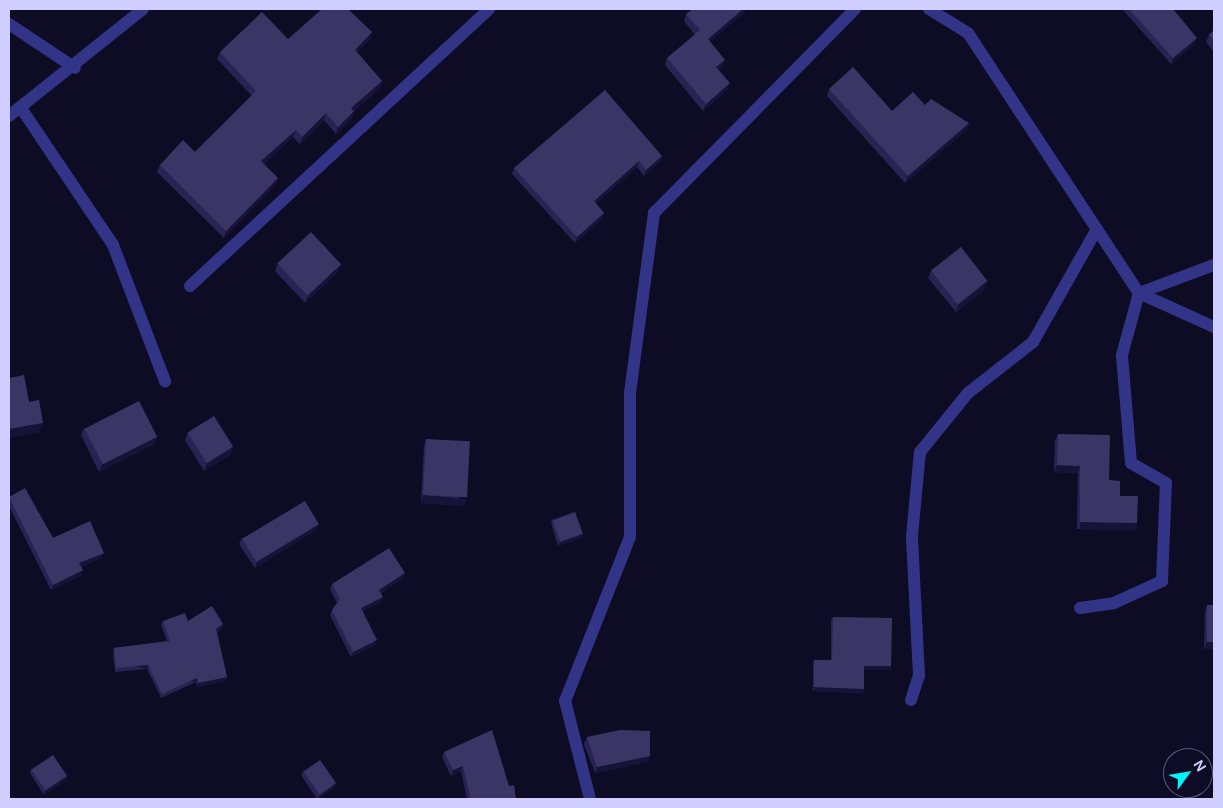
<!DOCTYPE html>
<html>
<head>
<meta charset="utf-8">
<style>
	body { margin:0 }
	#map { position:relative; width:1223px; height:808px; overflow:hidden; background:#0e0c24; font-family:"DM Sans",sans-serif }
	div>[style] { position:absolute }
	.minor>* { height:12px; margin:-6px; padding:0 6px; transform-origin:6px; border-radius:6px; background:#323587 }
	.wall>* { inset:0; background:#292353 }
	.shaded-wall>* { inset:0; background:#161238; transform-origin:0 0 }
	.building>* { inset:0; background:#3b3565; transform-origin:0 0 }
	span { translate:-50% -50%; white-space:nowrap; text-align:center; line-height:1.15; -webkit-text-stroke:4px #0e0c24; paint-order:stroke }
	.frame { position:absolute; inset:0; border:10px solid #d0ceff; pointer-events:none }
	.north { position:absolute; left:1163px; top:748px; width:50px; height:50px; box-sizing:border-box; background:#0e0c24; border:1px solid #5c5a7c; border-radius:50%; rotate:58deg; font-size:14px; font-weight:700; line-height:20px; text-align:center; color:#d0ceff }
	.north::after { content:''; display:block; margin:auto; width:18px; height:22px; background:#00f5f9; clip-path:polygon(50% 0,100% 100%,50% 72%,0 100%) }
</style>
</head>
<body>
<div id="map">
	<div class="minor">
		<i style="left:929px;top:9px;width:46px;rotate:31.6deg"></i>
		<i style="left:968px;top:33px;width:311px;rotate:56.7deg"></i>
		<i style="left:1139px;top:293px;width:82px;rotate:24.4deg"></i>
		<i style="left:9px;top:24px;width:79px;rotate:33.7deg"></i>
		<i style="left:21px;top:108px;width:165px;rotate:56.1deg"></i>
		<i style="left:113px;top:245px;width:146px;rotate:69.1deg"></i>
		<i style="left:9px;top:116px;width:171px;rotate:-38.6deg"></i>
		<i style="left:190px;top:286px;width:408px;rotate:-42.8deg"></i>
		<i style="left:1080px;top:608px;width:34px;rotate:-8deg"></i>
		<i style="left:1114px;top:603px;width:53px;rotate:-24.6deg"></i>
		<i style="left:1162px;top:581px;width:98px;rotate:-87.7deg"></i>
		<i style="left:1166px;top:483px;width:40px;rotate:-150.3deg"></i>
		<i style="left:1131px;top:463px;width:108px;rotate:-94.8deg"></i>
		<i style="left:1122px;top:355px;width:64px;rotate:-74.7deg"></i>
		<i style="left:1139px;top:293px;width:80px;rotate:-20.5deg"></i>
		<i style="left:911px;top:700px;width:25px;rotate:-72deg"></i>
		<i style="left:919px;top:676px;width:140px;rotate:-92.9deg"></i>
		<i style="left:912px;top:536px;width:84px;rotate:-84.6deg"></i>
		<i style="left:920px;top:452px;width:76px;rotate:-50.9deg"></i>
		<i style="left:968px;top:393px;width:83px;rotate:-38.1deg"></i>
		<i style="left:1033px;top:342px;width:130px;rotate:-60.5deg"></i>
		<i style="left:590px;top:799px;width:101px;rotate:-104.3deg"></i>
		<i style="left:565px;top:701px;width:176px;rotate:-68.4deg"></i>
		<i style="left:630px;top:537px;width:144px;rotate:-90deg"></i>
		<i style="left:630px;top:393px;width:182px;rotate:-82.4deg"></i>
		<i style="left:654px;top:213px;width:286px;rotate:-45.4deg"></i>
	</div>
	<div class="wall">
		<i style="clip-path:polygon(1122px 9px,1173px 9px,1195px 43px,1171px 64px)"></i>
		<i style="clip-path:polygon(745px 12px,710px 41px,722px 67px,718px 70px,727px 90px,703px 111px,665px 65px,667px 58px,695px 35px,684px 21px,686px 14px)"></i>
		<i style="clip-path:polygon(1214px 30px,1214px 52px,1206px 42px,1209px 35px)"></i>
		<i style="clip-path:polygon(372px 32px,370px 39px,357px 52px,382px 81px,380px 88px,354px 111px,352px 118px,336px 134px,324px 120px,300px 144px,293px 137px,264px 164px,275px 185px,224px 238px,157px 172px,160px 165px,195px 152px,252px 96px,217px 59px,220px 52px,288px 39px)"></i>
		<i style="clip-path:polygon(829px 89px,892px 111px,925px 105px,969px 123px,966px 130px,905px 183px,827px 96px)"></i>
		<i style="clip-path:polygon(662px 156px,660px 162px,644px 176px,637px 167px,596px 203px,604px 213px,602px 219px,575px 243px,512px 174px,514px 168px)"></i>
		<i style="clip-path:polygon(278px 264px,341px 264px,338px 272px,305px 303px,275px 271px)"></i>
		<i style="clip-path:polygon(931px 271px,985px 289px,956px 312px,928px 278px)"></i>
		<i style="clip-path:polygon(84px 428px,157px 437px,154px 444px,99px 472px,81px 435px)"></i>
		<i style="clip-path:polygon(188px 432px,233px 447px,230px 455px,204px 471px,185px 440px)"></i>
		<i style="clip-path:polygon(1058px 434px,1120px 496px,1135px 530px,1077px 529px,1078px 473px,1054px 472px,1055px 441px)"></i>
		<i style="clip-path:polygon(426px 439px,464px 506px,421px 503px,424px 446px)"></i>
		<i style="clip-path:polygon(9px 497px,53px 538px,104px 553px,101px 558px,81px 567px,83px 570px,81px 576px,51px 590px,9px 506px)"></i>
		<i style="clip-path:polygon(552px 519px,583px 534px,581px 538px,558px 546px,551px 523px)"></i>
		<i style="clip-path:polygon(316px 530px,255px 568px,239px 544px,242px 538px)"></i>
		<i style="clip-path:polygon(403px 578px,381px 593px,381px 602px,363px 611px,375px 645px,351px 657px,330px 615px,332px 610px,337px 603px,330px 589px,332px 584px)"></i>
		<i style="clip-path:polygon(1207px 605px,1214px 649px,1204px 649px,1205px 612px)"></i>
		<i style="clip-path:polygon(833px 617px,890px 670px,864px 670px,863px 693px,813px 691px,813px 663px,814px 660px,831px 660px,831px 621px)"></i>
		<i style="clip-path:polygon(163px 621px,188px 621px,223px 624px,222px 628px,217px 632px,227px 677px,225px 681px,197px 687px,196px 682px,161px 698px,147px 669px,115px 672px,113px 652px,114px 648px,167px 641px,161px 625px)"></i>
		<i style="clip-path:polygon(587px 737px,650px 756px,647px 762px,595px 773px,584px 744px)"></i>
		<i style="clip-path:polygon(444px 752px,509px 786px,516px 799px,524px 799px,467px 799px,461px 771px,451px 776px,442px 757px)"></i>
		<i style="clip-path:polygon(31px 769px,67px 776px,66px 780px,44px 795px,30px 773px)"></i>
		<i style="clip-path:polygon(303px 771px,335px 787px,317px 799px,301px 775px)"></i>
	</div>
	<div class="shaded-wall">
		<i style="clip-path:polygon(743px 9px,746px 9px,745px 12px,705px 46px,708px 39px)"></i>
		<i style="clip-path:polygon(372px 32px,370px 39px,353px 57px,355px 50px)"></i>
		<i style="clip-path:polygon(1197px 38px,1195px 43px,1171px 64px,1173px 58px)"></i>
		<i style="clip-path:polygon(725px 60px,722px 67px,713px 74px,716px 67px)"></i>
		<i style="clip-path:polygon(382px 81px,380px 88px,349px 115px,351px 108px)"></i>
		<i style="clip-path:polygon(730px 83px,727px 90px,703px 111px,706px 104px)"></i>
		<i style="clip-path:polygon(354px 111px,352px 118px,336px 134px,338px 127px)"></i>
		<i style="clip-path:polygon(326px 113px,324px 120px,300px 144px,302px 137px)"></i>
		<i style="clip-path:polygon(969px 123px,966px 130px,905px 183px,908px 176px)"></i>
		<i style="clip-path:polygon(296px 130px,293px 137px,259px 168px,261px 161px)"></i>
		<i style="clip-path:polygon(662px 156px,660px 162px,644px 176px,646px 170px)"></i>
		<i style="clip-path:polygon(639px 161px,637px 167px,591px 207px,594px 201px)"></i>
		<i style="clip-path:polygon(278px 178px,275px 185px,224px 238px,226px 231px)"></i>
		<i style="clip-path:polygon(604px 213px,602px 219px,575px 243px,577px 237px)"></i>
		<i style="clip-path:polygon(341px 264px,338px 272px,305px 303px,308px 296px)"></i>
		<i style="clip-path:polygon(988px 281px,985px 289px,956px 312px,958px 305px)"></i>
		<i style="clip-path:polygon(43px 423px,40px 432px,9px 438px,9px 429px)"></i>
		<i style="clip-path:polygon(157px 437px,154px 444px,99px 472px,102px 464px)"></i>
		<i style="clip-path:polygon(233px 447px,230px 455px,204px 471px,207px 463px)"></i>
		<i style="clip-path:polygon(1057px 465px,1080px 466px,1078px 473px,1054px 472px)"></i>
		<i style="clip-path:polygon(423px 495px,467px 499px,464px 506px,421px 503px)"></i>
		<i style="left:1080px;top:522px;width:57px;height:8px;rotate:1deg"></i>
		<i style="clip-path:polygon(319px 524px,316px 530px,255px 568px,257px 562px)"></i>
		<i style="clip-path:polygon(583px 534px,581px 538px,558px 546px,560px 542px)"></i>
		<i style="clip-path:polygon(104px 553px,101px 558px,77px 569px,79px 563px)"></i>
		<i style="clip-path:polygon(83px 570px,81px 576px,51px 590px,53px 585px)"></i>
		<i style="clip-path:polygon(405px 573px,403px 578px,377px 595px,379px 590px)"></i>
		<i style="clip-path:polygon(383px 597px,381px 602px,360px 613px,361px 608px)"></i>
		<i style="clip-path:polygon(223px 624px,222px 628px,215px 633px,216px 629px)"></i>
		<i style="clip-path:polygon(377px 640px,375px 645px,351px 657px,353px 652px)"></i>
		<i style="clip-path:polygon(1207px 642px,1214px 642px,1214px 649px,1204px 649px)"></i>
		<i style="left:148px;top:665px;width:4px;height:32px;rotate:104deg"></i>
		<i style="left:864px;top:666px;width:27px;height:4px"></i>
		<i style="clip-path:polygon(227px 677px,225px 681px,197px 687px,198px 683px)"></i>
		<i style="left:197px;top:678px;width:4px;height:38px;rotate:104deg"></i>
		<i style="left:814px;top:687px;width:50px;height:4px;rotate:2deg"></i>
		<i style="clip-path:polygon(650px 756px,647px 762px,595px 773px,597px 767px)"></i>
		<i style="clip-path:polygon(463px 766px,461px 771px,451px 776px,453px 770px)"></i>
		<i style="clip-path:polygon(67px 776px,66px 780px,44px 795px,45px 791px)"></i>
		<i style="clip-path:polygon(336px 783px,335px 787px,318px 799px,319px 796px)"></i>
	</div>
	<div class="building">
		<i style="clip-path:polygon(322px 9px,348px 9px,372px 32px,355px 50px,382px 81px,351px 108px,354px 111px,338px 127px,326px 113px,302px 137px,296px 130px,261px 161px,278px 178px,226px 231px,160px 165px,183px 140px,195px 152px,256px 91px,220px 52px,262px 12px,288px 39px)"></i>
		<i style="clip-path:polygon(693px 9px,743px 9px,708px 39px,725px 60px,716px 67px,730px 83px,706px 104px,667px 58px,700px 30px,686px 14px)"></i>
		<i style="clip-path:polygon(1129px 9px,1173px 9px,1197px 38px,1173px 58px)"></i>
		<i style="clip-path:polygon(1214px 30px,1214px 41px,1209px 35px)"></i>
		<i style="clip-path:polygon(853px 67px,892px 111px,913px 92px,925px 105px,931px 99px,969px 123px,908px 176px,829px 89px)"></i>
		<i style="clip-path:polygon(605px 90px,662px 156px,646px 170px,639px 161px,594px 201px,604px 213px,577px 237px,514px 168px)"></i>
		<i style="left:311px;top:232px;width:44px;height:46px;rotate:47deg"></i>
		<i style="left:961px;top:247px;width:43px;height:38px;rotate:52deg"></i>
		<i style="clip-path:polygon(24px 375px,29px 402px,39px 400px,43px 423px,9px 429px,9px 378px)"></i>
		<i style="left:139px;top:401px;width:40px;height:61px;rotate:63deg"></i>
		<i style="left:214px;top:416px;width:36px;height:31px;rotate:58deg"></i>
		<i style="clip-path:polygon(1058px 434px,1110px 435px,1109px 480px,1120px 481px,1120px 496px,1138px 496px,1137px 523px,1080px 522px,1080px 466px,1057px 465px)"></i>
		<i style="left:426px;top:439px;width:44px;height:56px;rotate:3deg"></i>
		<i style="clip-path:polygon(25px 488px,53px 538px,90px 521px,104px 553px,79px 563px,83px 570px,53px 585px,9px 497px)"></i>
		<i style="left:305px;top:501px;width:27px;height:73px;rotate:59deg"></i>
		<i style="left:575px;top:512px;width:23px;height:24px;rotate:70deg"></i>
		<i style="clip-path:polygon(389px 548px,405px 573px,379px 590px,383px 597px,361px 608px,377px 640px,353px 652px,332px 610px,340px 599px,332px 584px)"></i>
		<i style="left:1207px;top:605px;width:7px;height:37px"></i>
		<i style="clip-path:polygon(212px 606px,223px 624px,216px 629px,227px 677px,198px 683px,197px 678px,162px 694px,148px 665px,116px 668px,114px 648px,170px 641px,163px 621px,185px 613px,188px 621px)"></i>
		<i style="clip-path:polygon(833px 617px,892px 618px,891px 666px,864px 666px,864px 689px,814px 687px,814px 660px,832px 660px)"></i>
		<i style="clip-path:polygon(492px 730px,509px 786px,514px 785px,516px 799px,523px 798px,524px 799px,471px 799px,463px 766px,453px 770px,444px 752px)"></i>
		<i style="clip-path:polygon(620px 730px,650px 731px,650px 756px,597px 767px,587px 737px)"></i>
		<i style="left:53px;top:755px;width:25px;height:26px;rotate:56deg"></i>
		<i style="left:320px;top:760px;width:28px;height:20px;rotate:55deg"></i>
	</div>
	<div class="frame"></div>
	<div class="north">N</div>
</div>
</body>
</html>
